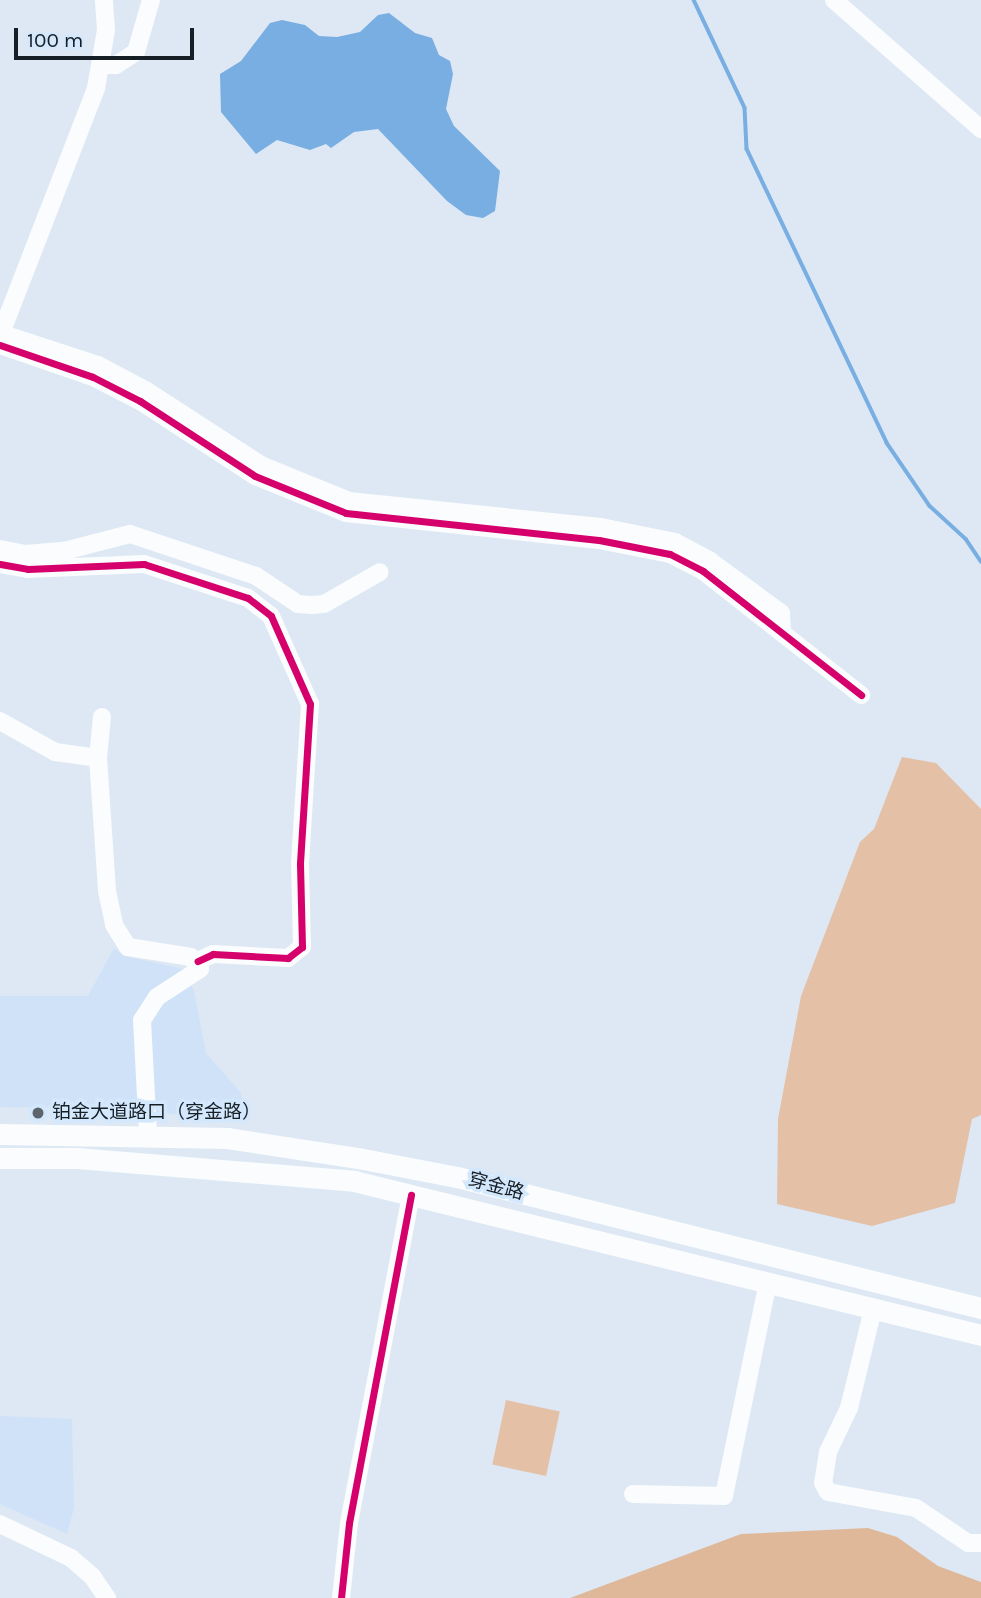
<!DOCTYPE html>
<html>
<head>
<meta charset="utf-8">
<style>
	body { margin:0 }
	#map { position:relative; width:981px; height:1598px; overflow:hidden; background:#dde8f4; font-family:Karla,"Noto Sans SC",sans-serif }
	div>[style] { position:absolute }
	.built>* { inset:0; background:#cfe2f7 }
	.green>* { inset:0; background:#e4c0a7; transform-origin:0 0 }
	.forest>* { inset:0; background:#dfb89a }
	.water>* { inset:0; background:#78aee1 }
	.stream>* { height:3.5px; margin:-1.75px; padding:0 1.75px; transform-origin:1.75px; border-radius:1.75px; background:#78aee1 }
	.minor>* { height:18px; margin:-9px; padding:0 9px; transform-origin:9px; border-radius:9px; background:#fafcfd }
	.major>* { height:21px; margin:-10.5px; padding:0 10.5px; transform-origin:10.5px; border-radius:10.5px; background:#fafcfd }
	.cycleway>* { height:7px; margin:-3.5px; padding:0 3.5px; transform-origin:3.5px; border-radius:3.5px; background:#d6006c }
	.dots>* { width:19px; height:19px; translate:-50% -50%; box-sizing:border-box; border:4px solid #d4e8fd; border-radius:50% }
	span { translate:-50% -50%; white-space:nowrap; text-align:center; line-height:1.15; -webkit-text-stroke:7px #d4e8fd; paint-order:stroke }
	.poi-label { font-size:19px; color:#171f26 }
	.left { translate:0 -50%; text-align:left }
	.street-label { font-size:19px; color:#171f26 }
	.scale { position:absolute; left:14px; top:28px; width:180px; height:32px; box-sizing:border-box; border:4px solid #171f26; border-top:0; padding-left:9px; font-size:21px; line-height:24px; white-space:nowrap; color:#171f26; -webkit-text-stroke:5px #d4e8fd; paint-order:stroke }
</style>
</head>
<body>
<div id="map">
	<div class="built">
		<i style="clip-path:polygon(114px 948px,124px 956px,184px 969px,194px 991px,206px 1053px,241px 1093px,246px 1120px,93px 1108px,0 1107px,0 996px,88px 996px)"></i>
		<i style="clip-path:polygon(0 1416px,72px 1419px,74px 1508px,67px 1534px,0 1504px)"></i>
	</div>
	<div class="green">
		<i style="clip-path:polygon(902px 757px,936px 763px,981px 809px,981px 1115px,972px 1119px,955px 1203px,872px 1226px,777px 1204px,778px 1119px,801px 996px,860px 842px,874px 829px)"></i>
		<i style="left:506px;top:1400px;width:55px;height:66px;rotate:12deg"></i>
	</div>
	<div class="forest">
		<i style="clip-path:polygon(868px 1528px,897px 1537px,938px 1566px,981px 1582px,981px 1598px,570px 1598px,741px 1534px)"></i>
	</div>
	<div class="water">
		<i style="clip-path:polygon(389px 13px,415px 33px,432px 38px,439px 55px,450px 61px,453px 74px,446px 109px,454px 126px,500px 171px,495px 211px,483px 218px,466px 215px,447px 201px,378px 129px,354px 132px,331px 148px,326px 144px,310px 150px,277px 140px,256px 154px,221px 112px,220px 74px,241px 61px,270px 23px,282px 20px,305px 25px,319px 36px,337px 37px,360px 32px,378px 15px)"></i>
	</div>
	<div class="stream">
		<i style="left:694px;top:0;width:119px;rotate:64.7deg"></i>
		<i style="left:745px;top:108px;width:41px;rotate:87.2deg"></i>
		<i style="left:747px;top:149px;width:326px;rotate:64.5deg"></i>
		<i style="left:887px;top:443px;width:76px;rotate:55.7deg"></i>
		<i style="left:930px;top:506px;width:49px;rotate:42.5deg"></i>
		<i style="left:966px;top:539px;width:27px;rotate:56deg"></i>
	</div>
	<div class="minor">
		<i style="left:834px;top:0;width:196px;rotate:41.3deg"></i>
		<i style="left:102px;top:65px;width:14px"></i>
		<i style="left:116px;top:65px;width:24px;rotate:-33deg"></i>
		<i style="left:136px;top:52px;width:54px;rotate:-73.9deg"></i>
		<i style="left:0;top:333px;width:103px;rotate:18.1deg"></i>
		<i style="left:98px;top:365px;width:55px;rotate:28deg"></i>
		<i style="left:147px;top:391px;width:136px;rotate:33deg"></i>
		<i style="left:261px;top:465px;width:95px;rotate:22.2deg"></i>
		<i style="left:349px;top:501px;width:253px;rotate:5.9deg"></i>
		<i style="left:601px;top:527px;width:76px;rotate:11.5deg"></i>
		<i style="left:675px;top:542px;width:40px;rotate:28deg"></i>
		<i style="left:710px;top:561px;width:88px;rotate:36.2deg"></i>
		<i style="left:781px;top:613px;width:18px;rotate:87deg"></i>
		<i style="left:0;top:336px;width:266px;rotate:-68.8deg"></i>
		<i style="left:96px;top:88px;width:59px;rotate:-80.2deg"></i>
		<i style="left:106px;top:30px;width:30px;rotate:-94deg"></i>
		<i style="left:0;top:345px;width:98px;rotate:19deg"></i>
		<i style="left:93px;top:377px;width:53px;rotate:27.1deg"></i>
		<i style="left:140px;top:401px;width:137px;rotate:33.1deg"></i>
		<i style="left:255px;top:476px;width:98px;rotate:22.1deg"></i>
		<i style="left:346px;top:513px;width:254px;rotate:6.1deg"></i>
		<i style="left:599px;top:540px;width:72px;rotate:11.2deg"></i>
		<i style="left:670px;top:554px;width:37px;rotate:27deg"></i>
		<i style="left:703px;top:571px;width:201px;rotate:38.1deg"></i>
		<i style="left:0;top:549px;width:26px;rotate:11deg"></i>
		<i style="left:26px;top:554px;width:38px;rotate:-5deg"></i>
		<i style="left:64px;top:551px;width:68px;rotate:-14.4deg"></i>
		<i style="left:130px;top:534px;width:133px;rotate:18.4deg"></i>
		<i style="left:256px;top:576px;width:50px;rotate:33.7deg"></i>
		<i style="left:298px;top:604px;width:13px;rotate:4deg"></i>
		<i style="left:311px;top:605px;width:13px;rotate:-4deg"></i>
		<i style="left:324px;top:604px;width:64px;rotate:-29.7deg"></i>
		<i style="left:0;top:564px;width:28px;rotate:10deg"></i>
		<i style="left:28px;top:569px;width:116px;rotate:-2.5deg"></i>
		<i style="left:144px;top:564px;width:109px;rotate:18.1deg"></i>
		<i style="left:248px;top:598px;width:29px;rotate:38deg"></i>
		<i style="left:271px;top:616px;width:96px;rotate:66.1deg"></i>
		<i style="left:310px;top:704px;width:160px;rotate:93.6deg"></i>
		<i style="left:300px;top:864px;width:83px;rotate:88.6deg"></i>
		<i style="left:302px;top:947px;width:18px;rotate:142deg"></i>
		<i style="left:288px;top:958px;width:75px;rotate:-176.9deg"></i>
		<i style="left:213px;top:954px;width:17px;rotate:155deg"></i>
		<i style="left:102px;top:717px;width:41px;rotate:95.6deg"></i>
		<i style="left:98px;top:758px;width:133px;rotate:86.1deg"></i>
		<i style="left:107px;top:891px;width:35px;rotate:78deg"></i>
		<i style="left:114px;top:925px;width:26px;rotate:58deg"></i>
		<i style="left:128px;top:947px;width:64px;rotate:9deg"></i>
		<i style="left:191px;top:957px;width:15px;rotate:53deg"></i>
		<i style="left:200px;top:969px;width:51px;rotate:146.9deg"></i>
		<i style="left:157px;top:997px;width:27px;rotate:123deg"></i>
		<i style="left:142px;top:1020px;width:116px;rotate:87deg"></i>
		<i style="left:0;top:721px;width:63px;rotate:29.4deg"></i>
		<i style="left:55px;top:752px;width:43px;rotate:7.9deg"></i>
		<i style="left:873px;top:1309px;width:102px;rotate:103.6deg"></i>
		<i style="left:849px;top:1408px;width:49px;rotate:115.5deg"></i>
		<i style="left:828px;top:1452px;width:31px;rotate:99deg"></i>
		<i style="left:823px;top:1483px;width:10px;rotate:61deg"></i>
		<i style="left:828px;top:1492px;width:89px;rotate:10.3deg"></i>
		<i style="left:916px;top:1508px;width:63px;rotate:33.9deg"></i>
		<i style="left:968px;top:1543px;width:13px"></i>
		<i style="left:633px;top:1494px;width:91px;rotate:1.3deg"></i>
		<i style="left:724px;top:1496px;width:218px;rotate:-78.4deg"></i>
		<i style="left:0;top:1524px;width:79px;rotate:25.6deg"></i>
		<i style="left:71px;top:1558px;width:28px;rotate:41deg"></i>
		<i style="left:92px;top:1576px;width:27px;rotate:56deg"></i>
		<i style="left:341px;top:1598px;width:75px;rotate:-83.9deg"></i>
		<i style="left:349px;top:1523px;width:334px;rotate:-79.3deg"></i>
	</div>
	<div class="major">
		<i style="left:0;top:1134px;width:227px;rotate:1deg"></i>
		<i style="left:227px;top:1138px;width:133px;rotate:8.7deg"></i>
		<i style="left:358px;top:1158px;width:101px;rotate:10.9deg"></i>
		<i style="left:457px;top:1177px;width:540px;rotate:14.04deg"></i>
		<i style="left:0;top:1158px;width:77px"></i>
		<i style="left:77px;top:1158px;width:278px;rotate:4.7deg"></i>
		<i style="left:354px;top:1181px;width:646px;rotate:13.8deg"></i>
	</div>
	<div class="cycleway">
		<i style="left:0;top:345px;width:98px;rotate:19deg"></i>
		<i style="left:93px;top:377px;width:53px;rotate:27.1deg"></i>
		<i style="left:140px;top:401px;width:137px;rotate:33.1deg"></i>
		<i style="left:255px;top:476px;width:98px;rotate:22.1deg"></i>
		<i style="left:346px;top:513px;width:254px;rotate:6.1deg"></i>
		<i style="left:599px;top:540px;width:72px;rotate:11.2deg"></i>
		<i style="left:670px;top:554px;width:37px;rotate:27deg"></i>
		<i style="left:703px;top:571px;width:201px;rotate:38.1deg"></i>
		<i style="left:0;top:564px;width:28px;rotate:10deg"></i>
		<i style="left:28px;top:569px;width:116px;rotate:-2.5deg"></i>
		<i style="left:144px;top:564px;width:109px;rotate:18.1deg"></i>
		<i style="left:248px;top:598px;width:29px;rotate:38deg"></i>
		<i style="left:271px;top:616px;width:96px;rotate:66.1deg"></i>
		<i style="left:310px;top:704px;width:160px;rotate:93.6deg"></i>
		<i style="left:300px;top:864px;width:83px;rotate:88.6deg"></i>
		<i style="left:302px;top:947px;width:18px;rotate:142deg"></i>
		<i style="left:288px;top:958px;width:75px;rotate:-176.9deg"></i>
		<i style="left:213px;top:954px;width:17px;rotate:155deg"></i>
		<i style="left:341px;top:1598px;width:75px;rotate:-83.9deg"></i>
		<i style="left:349px;top:1523px;width:334px;rotate:-79.3deg"></i>
	</div>
	<div class="dots">
		<i style="left:38px;top:1113px;background:#5c656e"></i>
	</div>
	<div class="poi-label">
		<span class="left" style="left:52px;top:1113px">铂金大道路口（穿金路）</span>
	</div>
	<div class="street-label">
		<span style="left:496px;top:1187px;rotate:15deg">穿金路</span>
	</div>
	<div class="scale">100 m</div>
</div>
</body>
</html>
